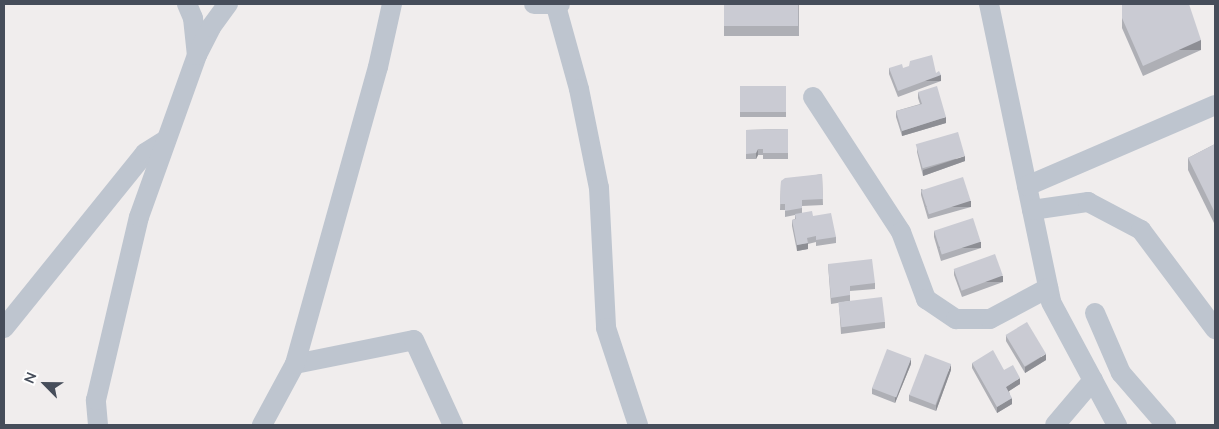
<!DOCTYPE html>
<html>
<head>
<meta charset="utf-8">
<style>
  body { margin:0 }
  #map { position:relative; width:1219px; height:429px; overflow:hidden; background:#f0eded; font-family:"Nunito Sans",sans-serif }
  div>[style] { position:absolute }
  [style*='--x'] { left:calc(var(--x)*1px); top:calc(var(--y)*1px); width:calc(var(--w)*1px); rotate:calc(var(--a)*1deg) }
  .street>* { height:20px; margin:-10px; padding:0 10px; transform-origin:10px; border-radius:10px; background:#bec5cf }
  .wall>* { inset:0; background:#aeafb5; transform-origin:0 0 }
  .shaded-wall>* { inset:0; background:#8d8e94; transform-origin:0 0 }
  .building>* { inset:0; background:#cacbd3; transform-origin:0 0 }
  span { translate:-50% -50%; white-space:nowrap; text-align:center; line-height:1.15; -webkit-text-stroke:4px #fff; paint-order:stroke }
  .frame { position:absolute; inset:0; border:5px solid #464d5a; pointer-events:none }
  .north { position:absolute; left:20px; top:359px; width:50px; height:50px; -webkit-text-stroke:4px #fff; paint-order:stroke; rotate:293deg; font-size:14px; font-weight:700; line-height:20px; text-align:center; color:#464d5a }
  .north::after { content:''; display:block; margin:auto; width:18px; height:22px; background:#464d5a; clip-path:polygon(50% 0,100% 100%,50% 72%,0 100%) }
</style>
</head>
<body>
<div id="map">
  <div class="street">
    <i style="--x:187;--y:4;--w:15;--a:67"></i>
    <i style="--x:193;--y:18;--w:37;--a:84"></i>
    <i style="--x:534;--y:4;--w:26;--a:0"></i>
    <i style="--x:989;--y:4;--w:304;--a:78.2"></i>
    <i style="--x:1051;--y:302;--w:140;--a:61.8"></i>
    <i style="--x:556;--y:6;--w:86;--a:74.5"></i>
    <i style="--x:579;--y:89;--w:101;--a:78.6"></i>
    <i style="--x:599;--y:188;--w:140;--a:87.1"></i>
    <i style="--x:606;--y:328;--w:102;--a:71.7"></i>
    <i style="--x:813;--y:97;--w:161;--a:56.9"></i>
    <i style="--x:901;--y:232;--w:72;--a:69.5"></i>
    <i style="--x:926;--y:299;--w:36;--a:34"></i>
    <i style="--x:956;--y:319;--w:34;--a:0"></i>
    <i style="--x:990;--y:319;--w:66;--a:-28.1"></i>
    <i style="--x:1027;--y:186;--w:205;--a:-23.3"></i>
    <i style="--x:1032;--y:210;--w:57;--a:-8.1"></i>
    <i style="--x:1088;--y:202;--w:60;--a:27.8"></i>
    <i style="--x:1141;--y:230;--w:124;--a:53.2"></i>
    <i style="--x:1095;--y:313;--w:65;--a:66.6"></i>
    <i style="--x:1121;--y:373;--w:69;--a:49.1"></i>
    <i style="--x:4;--y:328;--w:225;--a:-51.1"></i>
    <i style="--x:145;--y:153;--w:25;--a:-32"></i>
    <i style="--x:295;--y:364;--w:121;--a:-11.4"></i>
    <i style="--x:414;--y:340;--w:94;--a:65.4"></i>
    <i style="--x:98;--y:425;--w:25;--a:-95"></i>
    <i style="--x:96;--y:400;--w:188;--a:-76.8"></i>
    <i style="--x:139;--y:217;--w:172;--a:-70.3"></i>
    <i style="--x:197;--y:55;--w:31;--a:-63"></i>
    <i style="--x:211;--y:27;--w:29;--a:-54"></i>
    <i style="--x:262;--y:425;--w:69;--a:-61.6"></i>
    <i style="--x:295;--y:364;--w:308;--a:-74.4"></i>
    <i style="--x:378;--y:67;--w:65;--a:-77.5"></i>
    <i style="--x:1055;--y:425;--w:59;--a:-49.8"></i>
  </div>
  <div class="wall">
    <i style="left:724px;top:4px;width:75px;height:32px"></i>
    <i style="clip-path:polygon(1122px 4px,1201px 50px,1143px 76px,1122px 28px)"></i>
    <i style="clip-path:polygon(889px 68px,903px 68px,936px 73px,941px 81px,898px 97px,889px 74px)"></i>
    <i style="left:786px;top:86px;width:31px;height:46px;rotate:90deg"></i>
    <i style="clip-path:polygon(918px 92px,946px 123px,902px 136px,896px 117px,896px 111px,920px 104px,918px 98px)"></i>
    <i style="clip-path:polygon(788px 129px,788px 159px,763px 159px,763px 155px,758px 155px,756px 159px,746px 159px,746px 130px)"></i>
    <i style="clip-path:polygon(1215px 144px,1215px 225px,1188px 170px,1188px 158px)"></i>
    <i style="clip-path:polygon(917px 147px,965px 161px,923px 176px,917px 152px)"></i>
    <i style="clip-path:polygon(822px 174px,823px 205px,802px 206px,802px 213px,813px 216px,836px 237px,836px 243px,816px 246px,816px 242px,808px 244px,808px 249px,797px 251px,792px 226px,792px 220px,795px 219px,795px 215px,785px 217px,785px 210px,780px 210px,781px 181px)"></i>
    <i style="clip-path:polygon(921px 189px,971px 207px,928px 219px,921px 195px)"></i>
    <i style="clip-path:polygon(934px 231px,981px 248px,941px 261px,934px 237px)"></i>
    <i style="clip-path:polygon(828px 264px,875px 283px,875px 289px,850px 291px,850px 301px,831px 304px)"></i>
    <i style="clip-path:polygon(954px 270px,1003px 282px,962px 297px,954px 275px)"></i>
    <i style="clip-path:polygon(839px 304px,885px 322px,885px 328px,841px 334px)"></i>
    <i style="clip-path:polygon(1006px 335px,1046px 360px,1025px 373px,1006px 341px)"></i>
    <i style="clip-path:polygon(972px 363px,1004px 370px,1020px 384px,1009px 391px,1012px 404px,997px 413px,972px 368px)"></i>
    <i style="clip-path:polygon(911px 364px,895px 403px,872px 394px,872px 388px)"></i>
    <i style="clip-path:polygon(951px 370px,936px 411px,909px 401px,909px 395px)"></i>
  </div>
  <div class="shaded-wall">
    <i style="left:1201px;top:40px;width:10px;height:64px;rotate:90deg"></i>
    <i style="left:941px;top:75px;width:6px;height:46px;rotate:90deg"></i>
    <i style="clip-path:polygon(946px 117px,946px 123px,902px 136px,902px 131px)"></i>
    <i style="clip-path:polygon(758px 149px,758px 155px,756px 159px,756px 153px)"></i>
    <i style="clip-path:polygon(965px 156px,965px 161px,923px 176px,923px 170px)"></i>
    <i style="left:971px;top:201px;width:6px;height:45px;rotate:90deg"></i>
    <i style="left:981px;top:242px;width:6px;height:42px;rotate:90deg"></i>
    <i style="clip-path:polygon(808px 243px,808px 249px,797px 251px,797px 245px)"></i>
    <i style="left:1003px;top:276px;width:6px;height:44px;rotate:90deg"></i>
    <i style="clip-path:polygon(1046px 354px,1046px 360px,1025px 373px,1025px 367px)"></i>
    <i style="clip-path:polygon(911px 358px,911px 364px,895px 403px,895px 397px)"></i>
    <i style="clip-path:polygon(951px 364px,951px 370px,936px 411px,936px 406px)"></i>
    <i style="clip-path:polygon(1020px 378px,1020px 384px,1006px 393px,1006px 387px)"></i>
    <i style="clip-path:polygon(1012px 398px,1012px 404px,997px 413px,997px 407px)"></i>
  </div>
  <div class="building">
    <i style="left:724px;top:4px;width:74px;height:22px"></i>
    <i style="clip-path:polygon(1122px 4px,1189px 4px,1201px 40px,1143px 66px,1122px 18px)"></i>
    <i style="clip-path:polygon(932px 55px,936px 73px,939px 71px,941px 75px,898px 91px,889px 68px,902px 64px,903px 68px,909px 66px,910px 61px)"></i>
    <i style="left:786px;top:86px;width:26px;height:46px;rotate:90deg"></i>
    <i style="clip-path:polygon(937px 86px,946px 117px,902px 131px,896px 111px,922px 104px,918px 92px)"></i>
    <i style="clip-path:polygon(788px 129px,788px 153px,763px 153px,763px 149px,758px 149px,756px 153px,746px 154px,746px 130px)"></i>
    <i style="left:958px;top:132px;width:25px;height:44px;rotate:74deg"></i>
    <i style="clip-path:polygon(1215px 144px,1215px 213px,1188px 158px)"></i>
    <i style="clip-path:polygon(822px 174px,823px 199px,802px 200px,802px 208px,785px 211px,785px 204px,780px 204px,781px 181px,785px 178px)"></i>
    <i style="left:963px;top:177px;width:25px;height:44px;rotate:72deg"></i>
    <i style="clip-path:polygon(812px 211px,813px 216px,831px 213px,836px 237px,816px 240px,816px 236px,807px 238px,808px 243px,797px 245px,792px 220px,796px 219px,795px 214px)"></i>
    <i style="left:973px;top:218px;width:25px;height:41px;rotate:72deg"></i>
    <i style="left:995px;top:254px;width:23px;height:44px;rotate:70deg"></i>
    <i style="clip-path:polygon(872px 259px,875px 283px,850px 286px,850px 295px,831px 298px,828px 264px)"></i>
    <i style="left:882px;top:297px;width:25px;height:44px;rotate:83deg"></i>
    <i style="left:1027px;top:322px;width:37px;height:25px;rotate:59deg"></i>
    <i style="left:887px;top:349px;width:26px;height:42px;rotate:21deg"></i>
    <i style="clip-path:polygon(993px 350px,1004px 370px,1013px 365px,1020px 378px,1006px 387px,1012px 398px,997px 407px,972px 363px)"></i>
    <i style="left:925px;top:354px;width:28px;height:44px;rotate:21deg"></i>
  </div>
  <div class="frame"></div>
  <div class="north">N</div>
</div>
</body>
</html>
